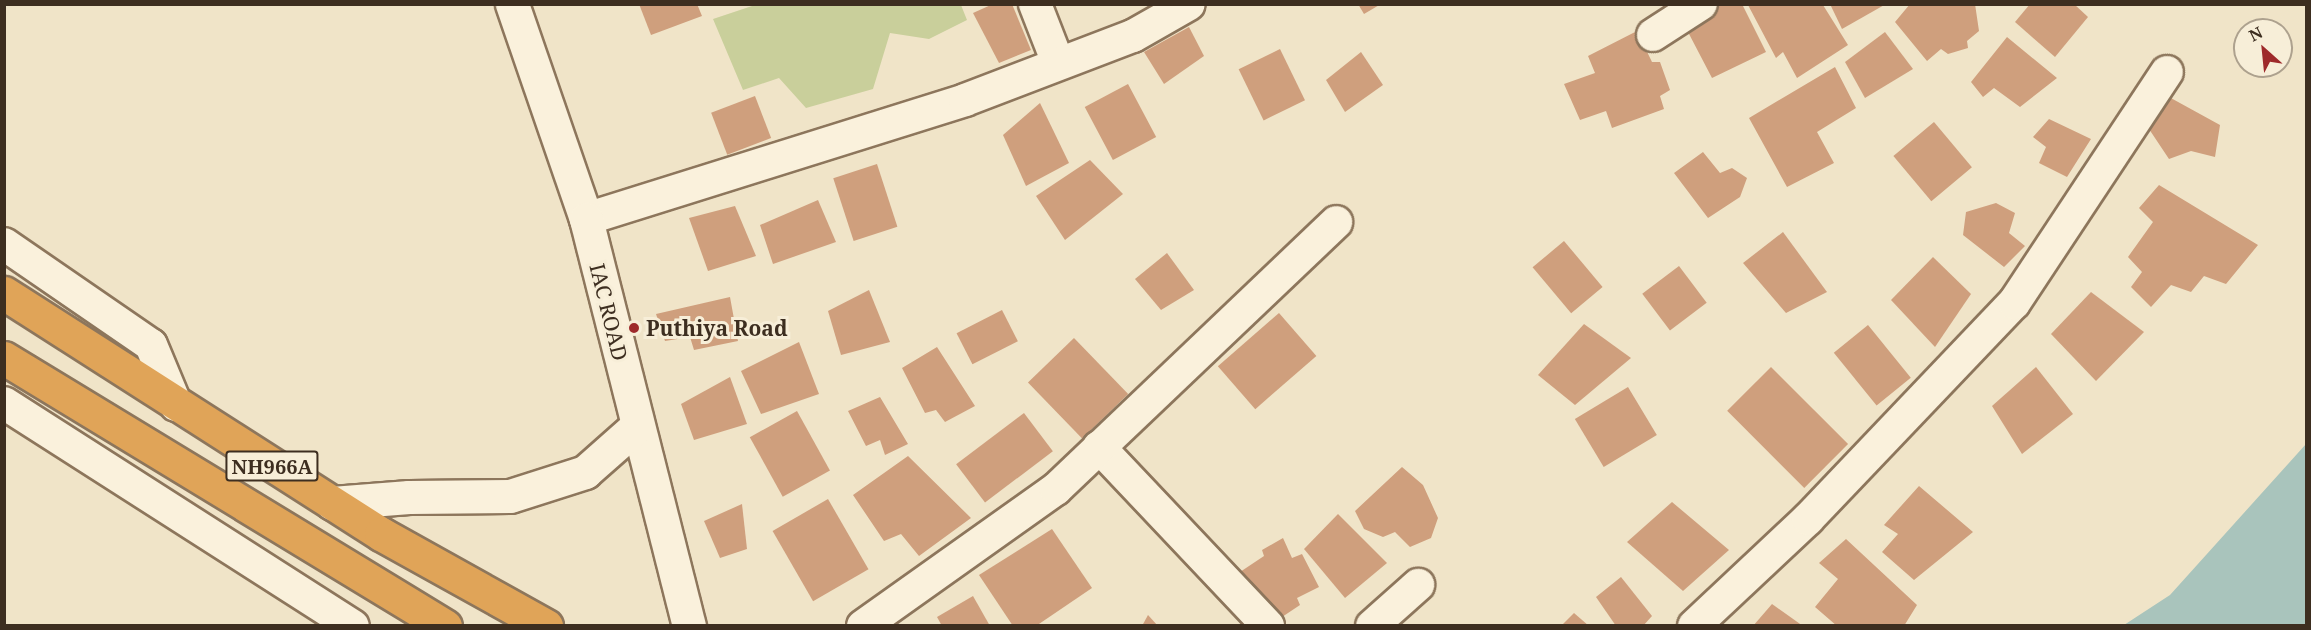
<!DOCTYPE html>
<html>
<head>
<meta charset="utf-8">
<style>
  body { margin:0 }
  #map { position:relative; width:2311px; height:630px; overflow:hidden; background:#f0e4c8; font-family:"Noto Serif",serif }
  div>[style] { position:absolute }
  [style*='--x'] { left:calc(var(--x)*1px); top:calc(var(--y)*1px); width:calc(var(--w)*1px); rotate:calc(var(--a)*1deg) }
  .green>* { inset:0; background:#c9cf9b }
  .water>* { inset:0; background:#a9c4bc }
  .building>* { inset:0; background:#cf9f7d; transform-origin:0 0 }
  .roads { filter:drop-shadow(2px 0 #8d765c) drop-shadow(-2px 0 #8d765c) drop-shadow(0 2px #8d765c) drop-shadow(0 -2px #8d765c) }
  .street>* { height:32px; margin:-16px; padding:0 16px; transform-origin:16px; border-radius:16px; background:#faf1dc }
  .secondary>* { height:33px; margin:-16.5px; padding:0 16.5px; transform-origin:16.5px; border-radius:16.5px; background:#faf1dc }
  .highway>* { height:33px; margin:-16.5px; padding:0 16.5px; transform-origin:16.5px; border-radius:16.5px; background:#e0a458 }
  .dots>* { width:16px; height:16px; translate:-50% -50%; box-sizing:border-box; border:3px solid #f7eed8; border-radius:50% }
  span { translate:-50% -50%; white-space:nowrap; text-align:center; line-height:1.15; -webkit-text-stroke:6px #f7eed8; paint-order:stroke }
  .shield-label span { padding:2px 4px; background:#f7eed8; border:2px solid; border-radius:4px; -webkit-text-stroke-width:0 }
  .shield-label { font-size:20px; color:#3d2e20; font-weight:700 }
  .street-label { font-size:21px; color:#3d2e20 }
  .poi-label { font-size:21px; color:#3d2e20; font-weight:700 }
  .left { translate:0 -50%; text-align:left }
  .frame { position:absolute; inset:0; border:6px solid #3d2e20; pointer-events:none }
  .north { position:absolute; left:2233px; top:18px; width:60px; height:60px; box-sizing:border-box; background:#f7eed8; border:2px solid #ada18e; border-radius:50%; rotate:333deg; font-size:16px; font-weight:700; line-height:24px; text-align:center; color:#3d2e20 }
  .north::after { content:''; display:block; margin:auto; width:21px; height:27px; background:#9e2a2b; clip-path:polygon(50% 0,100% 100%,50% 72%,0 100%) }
</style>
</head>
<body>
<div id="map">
  <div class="green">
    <i style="clip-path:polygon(961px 5px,967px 20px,929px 39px,890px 33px,873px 89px,806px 108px,779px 78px,743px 90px,713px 19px,755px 5px)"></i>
  </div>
  <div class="water">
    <i style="clip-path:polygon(2306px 444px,2306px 625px,2124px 625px,2170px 595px)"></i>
  </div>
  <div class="building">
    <i style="clip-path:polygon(639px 4px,697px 4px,702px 16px,651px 35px)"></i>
    <i style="clip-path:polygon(993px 4px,1012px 4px,1031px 50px,999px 63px,973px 13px)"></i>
    <i style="clip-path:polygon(1358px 4px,1381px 4px,1364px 14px)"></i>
    <i style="clip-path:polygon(1713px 4px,1742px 4px,1766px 52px,1712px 78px,1688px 32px,1697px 28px,1691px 16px)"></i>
    <i style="clip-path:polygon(1830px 4px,1886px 4px,1842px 29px)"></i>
    <i style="clip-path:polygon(1910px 4px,1975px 4px,1979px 31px,1967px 41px,1968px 48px,1948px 54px,1941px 49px,1927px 61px,1895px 22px)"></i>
    <i style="clip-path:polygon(2030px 4px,2074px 4px,2088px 17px,2055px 57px,2015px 22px)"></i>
    <i style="clip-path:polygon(1748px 5px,1823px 5px,1848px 45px,1797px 78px,1783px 52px,1776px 58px)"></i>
    <i style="clip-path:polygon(1189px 27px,1204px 56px,1164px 84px,1144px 52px)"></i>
    <i style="clip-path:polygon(1637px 31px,1652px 62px,1660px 62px,1670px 90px,1660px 96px,1664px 109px,1612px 128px,1606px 111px,1580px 120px,1564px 84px,1595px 73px,1588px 56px)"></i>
    <i style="clip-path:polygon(1885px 32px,1913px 69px,1865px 98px,1845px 62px)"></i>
    <i style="clip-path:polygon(2007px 37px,2057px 78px,2020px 107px,1994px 88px,1983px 97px,1971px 82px)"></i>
    <i style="left:1280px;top:49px;width:57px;height:46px;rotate:64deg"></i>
    <i style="clip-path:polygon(1361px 52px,1383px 85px,1345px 112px,1326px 80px)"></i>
    <i style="clip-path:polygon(1835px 67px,1856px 108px,1817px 132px,1834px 163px,1787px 187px,1749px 118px)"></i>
    <i style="left:1128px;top:84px;width:60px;height:49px;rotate:62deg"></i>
    <i style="left:755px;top:96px;width:45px;height:47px;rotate:69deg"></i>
    <i style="clip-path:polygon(2169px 97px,2220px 125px,2215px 157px,2191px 151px,2169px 159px,2149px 129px)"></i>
    <i style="clip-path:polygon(1040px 103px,1069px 163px,1026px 186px,1003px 135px)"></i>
    <i style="clip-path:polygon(2049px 119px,2091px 139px,2067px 177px,2039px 163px,2046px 147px,2033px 137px)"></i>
    <i style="left:1934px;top:122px;width:59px;height:53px;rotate:50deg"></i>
    <i style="clip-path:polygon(1703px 152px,1720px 173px,1732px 168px,1747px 178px,1740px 197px,1708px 218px,1674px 173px)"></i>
    <i style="clip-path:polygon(1090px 160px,1123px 194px,1065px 240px,1036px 196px)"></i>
    <i style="left:877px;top:164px;width:66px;height:46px;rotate:72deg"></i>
    <i style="clip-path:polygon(2159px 185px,2258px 245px,2226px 284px,2204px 276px,2191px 292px,2171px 285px,2151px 307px,2131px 287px,2142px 272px,2128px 257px,2153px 222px,2139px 208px)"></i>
    <i style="clip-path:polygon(818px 200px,836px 242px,773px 264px,760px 225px)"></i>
    <i style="clip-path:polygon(1996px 203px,2015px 213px,2009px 233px,2025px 246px,2004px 267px,1963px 235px,1966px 212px)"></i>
    <i style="clip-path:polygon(735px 206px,756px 256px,708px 271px,689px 218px)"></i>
    <i style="clip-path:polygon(1783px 232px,1827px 292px,1786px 313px,1743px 263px)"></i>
    <i style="left:1564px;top:241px;width:60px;height:41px;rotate:50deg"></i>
    <i style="clip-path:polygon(1167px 253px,1194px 290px,1161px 310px,1135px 279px)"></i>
    <i style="clip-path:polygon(1933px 257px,1971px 294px,1935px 347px,1891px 300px)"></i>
    <i style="left:1679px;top:266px;width:46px;height:46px;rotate:53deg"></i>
    <i style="clip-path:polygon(869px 290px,890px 342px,841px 355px,828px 311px)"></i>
    <i style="clip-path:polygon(2091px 292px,2144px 332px,2096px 381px,2051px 334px)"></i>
    <i style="clip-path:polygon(730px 297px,738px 341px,694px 350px,690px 337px,665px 341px,656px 314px)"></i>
    <i style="left:1002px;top:310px;width:35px;height:51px;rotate:63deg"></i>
    <i style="left:1279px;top:313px;width:57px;height:81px;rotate:49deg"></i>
    <i style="clip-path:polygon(1584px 324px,1631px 358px,1575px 405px,1538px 375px)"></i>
    <i style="left:1868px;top:325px;width:68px;height:44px;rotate:51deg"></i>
    <i style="left:1074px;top:338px;width:78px;height:64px;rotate:46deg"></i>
    <i style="clip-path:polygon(799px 342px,819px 394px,761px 414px,741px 371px)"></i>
    <i style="clip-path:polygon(937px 347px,975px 406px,945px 422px,936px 410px,925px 413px,902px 368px)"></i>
    <i style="left:1771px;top:367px;width:109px;height:62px;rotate:45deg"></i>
    <i style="clip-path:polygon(2036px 367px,2073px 414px,2022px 454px,1992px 406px)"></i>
    <i style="clip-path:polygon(730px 377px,747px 424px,694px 440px,681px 404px)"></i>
    <i style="left:1628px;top:387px;width:56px;height:62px;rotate:59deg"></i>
    <i style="clip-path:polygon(880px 397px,908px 444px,885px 455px,880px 440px,866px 446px,848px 411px)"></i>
    <i style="left:797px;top:411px;width:68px;height:54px;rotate:61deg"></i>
    <i style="left:1024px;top:413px;width:48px;height:85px;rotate:53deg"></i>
    <i style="clip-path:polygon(908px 456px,971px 518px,919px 556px,901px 534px,884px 541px,853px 495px)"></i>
    <i style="clip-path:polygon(1402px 467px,1423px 485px,1438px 518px,1431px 538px,1410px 547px,1395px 532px,1383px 537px,1364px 529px,1355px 511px)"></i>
    <i style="clip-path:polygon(1919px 486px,1973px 532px,1914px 580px,1882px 552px,1898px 534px,1884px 525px)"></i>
    <i style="left:828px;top:499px;width:81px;height:64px;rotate:60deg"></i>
    <i style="clip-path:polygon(1672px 502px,1729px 550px,1683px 591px,1627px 542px)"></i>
    <i style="clip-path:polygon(742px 504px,747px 549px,720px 558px,704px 521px)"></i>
    <i style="clip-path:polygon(1338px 514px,1387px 563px,1345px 598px,1304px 549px)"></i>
    <i style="clip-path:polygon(1052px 529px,1092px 588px,1036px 626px,1013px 626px,979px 575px)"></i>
    <i style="clip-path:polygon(1283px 538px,1292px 558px,1302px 554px,1319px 587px,1297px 598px,1300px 605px,1273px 623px,1234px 576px,1264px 556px,1262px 550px)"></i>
    <i style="clip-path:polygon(1846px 539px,1917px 605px,1904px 626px,1837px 626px,1815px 607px,1838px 579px,1819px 563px)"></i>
    <i style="clip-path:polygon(1621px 577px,1652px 616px,1643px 626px,1616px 626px,1596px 597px)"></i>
    <i style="clip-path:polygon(973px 596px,990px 626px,942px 626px,937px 617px)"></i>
    <i style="clip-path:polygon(1772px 604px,1803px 626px,1753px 626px)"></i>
    <i style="clip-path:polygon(1574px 613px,1589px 626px,1561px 626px)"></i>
    <i style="clip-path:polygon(1148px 615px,1158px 626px,1142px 626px)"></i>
  </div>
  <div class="roads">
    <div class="street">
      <i style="--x:1035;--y:4;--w:63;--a:68.7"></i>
      <i style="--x:1653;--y:35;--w:57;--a:-32.9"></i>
      <i style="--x:586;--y:219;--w:397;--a:-17.4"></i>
      <i style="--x:965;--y:100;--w:180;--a:-20.9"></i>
      <i style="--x:1133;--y:36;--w:64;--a:-29.7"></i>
      <i style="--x:4;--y:244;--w:178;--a:34.5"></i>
      <i style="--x:151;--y:345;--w:65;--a:67.4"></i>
      <i style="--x:4;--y:403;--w:414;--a:32.6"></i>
      <i style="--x:1099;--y:447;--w:246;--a:46.6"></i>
      <i style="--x:863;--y:626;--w:237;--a:-35.4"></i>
      <i style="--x:1056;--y:489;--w:387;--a:-43.6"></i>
      <i style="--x:1372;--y:626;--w:62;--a:-41.7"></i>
      <i style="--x:1694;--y:626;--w:156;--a:-43.2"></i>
      <i style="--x:1808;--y:519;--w:298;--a:-46.4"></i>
      <i style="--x:2014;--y:303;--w:277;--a:-56.5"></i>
    </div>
    <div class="secondary">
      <i style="--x:512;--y:4;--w:227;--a:71"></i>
      <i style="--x:586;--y:219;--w:420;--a:75.8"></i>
      <i style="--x:332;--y:503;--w:77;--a:-4.5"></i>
      <i style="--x:409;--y:497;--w:101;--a:-0.6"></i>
      <i style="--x:510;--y:496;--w:79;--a:-17.7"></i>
      <i style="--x:585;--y:472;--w:69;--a:-41.5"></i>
    </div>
    <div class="highway">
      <i style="--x:4;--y:293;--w:447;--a:32.6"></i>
      <i style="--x:381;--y:534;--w:189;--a:29.1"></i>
      <i style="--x:4;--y:358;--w:516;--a:31.29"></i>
    </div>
  </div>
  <div class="dots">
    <i style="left:634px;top:328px;background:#9e2a2b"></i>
  </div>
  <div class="shield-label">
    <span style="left:272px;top:466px">NH966A</span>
  </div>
  <div class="street-label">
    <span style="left:609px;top:312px;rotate:76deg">IAC ROAD</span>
  </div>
  <div class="poi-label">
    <span class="left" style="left:646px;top:328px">Puthiya Road</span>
  </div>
  <div class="frame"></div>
  <div class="north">N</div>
</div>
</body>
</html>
